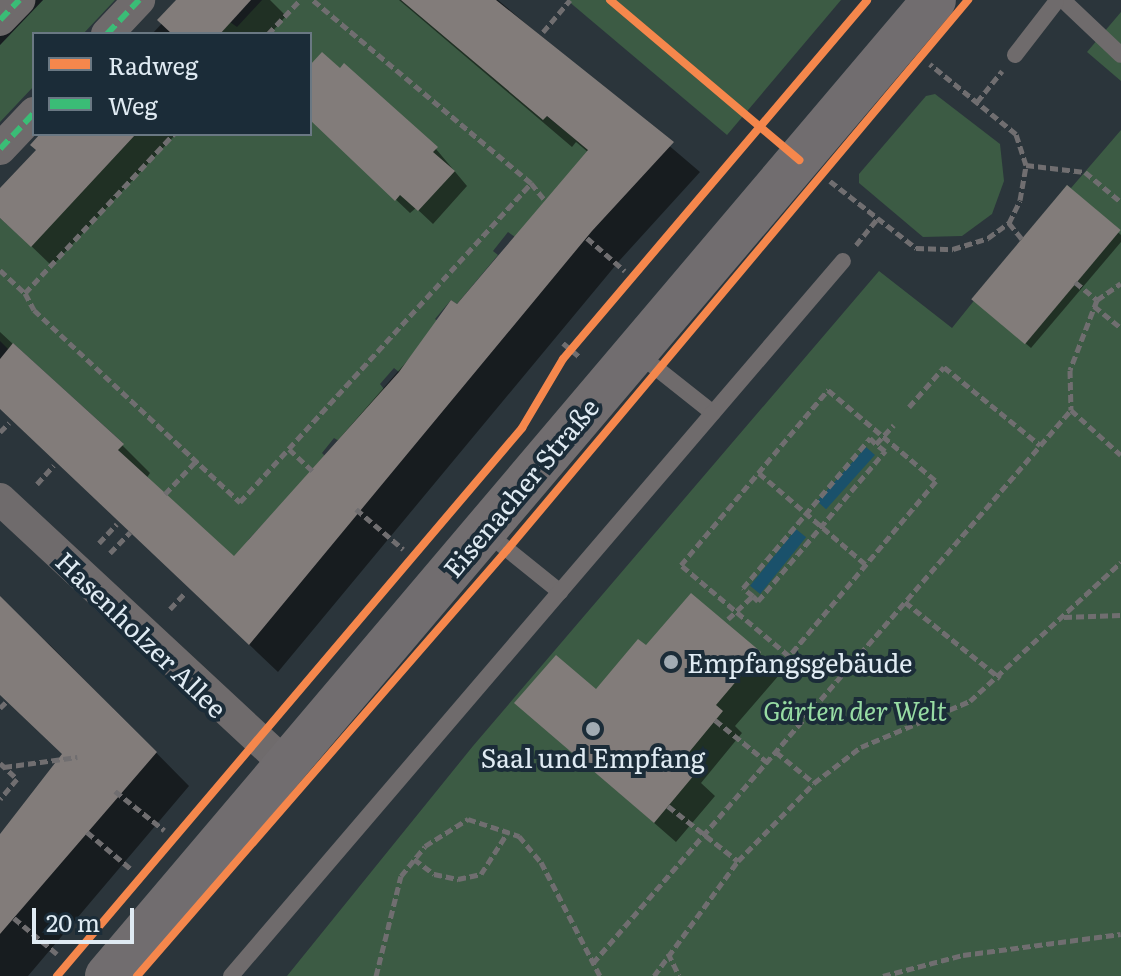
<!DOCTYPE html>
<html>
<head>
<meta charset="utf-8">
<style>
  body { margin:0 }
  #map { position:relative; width:1121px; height:976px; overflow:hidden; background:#2b353b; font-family:Literata,serif }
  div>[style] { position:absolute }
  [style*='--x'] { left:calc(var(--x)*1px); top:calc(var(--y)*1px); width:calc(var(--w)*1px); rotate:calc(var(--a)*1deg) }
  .green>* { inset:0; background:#3c5b44 }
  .water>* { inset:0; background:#1a516b; transform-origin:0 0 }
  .shadow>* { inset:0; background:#0007 }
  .building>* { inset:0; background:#827c7a; transform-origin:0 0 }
  .path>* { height:5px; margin-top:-2.5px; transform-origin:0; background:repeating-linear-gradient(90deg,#706e70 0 8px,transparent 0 12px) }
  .lane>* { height:16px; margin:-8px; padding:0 8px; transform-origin:8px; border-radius:8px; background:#6f6b6c }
  .street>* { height:32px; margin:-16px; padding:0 16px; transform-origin:16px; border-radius:16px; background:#6f6b6c }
  .secondary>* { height:44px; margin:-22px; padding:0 22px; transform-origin:22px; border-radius:22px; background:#716d6f }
  .quiet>* { height:6px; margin-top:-3px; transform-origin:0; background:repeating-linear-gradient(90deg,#3abd76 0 12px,transparent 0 18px) }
  .cycleway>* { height:8px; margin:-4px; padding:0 4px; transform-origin:4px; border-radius:4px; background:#f5874c }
  .dots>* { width:22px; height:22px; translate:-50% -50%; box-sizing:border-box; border:4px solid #1b2c38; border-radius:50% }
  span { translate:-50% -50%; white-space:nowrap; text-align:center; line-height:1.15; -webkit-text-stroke:8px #1b2c38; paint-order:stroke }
  .street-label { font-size:26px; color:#e0ebf3 }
  .poi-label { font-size:26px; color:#e0ebf3 }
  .left { translate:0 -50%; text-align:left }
  .park-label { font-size:26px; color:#97dca3; font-style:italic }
  .legend { position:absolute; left:32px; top:32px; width:280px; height:104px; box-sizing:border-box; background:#1b2c38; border:2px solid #6a7883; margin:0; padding:10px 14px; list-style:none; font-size:24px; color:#e0ebf3 }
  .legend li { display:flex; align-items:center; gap:16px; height:40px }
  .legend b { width:40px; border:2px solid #6a7883 }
  .scale { position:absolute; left:32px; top:908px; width:102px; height:36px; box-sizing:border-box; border:4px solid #e0ebf3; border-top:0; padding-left:10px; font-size:24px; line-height:28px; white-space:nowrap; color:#e0ebf3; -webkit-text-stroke:6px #1b2c38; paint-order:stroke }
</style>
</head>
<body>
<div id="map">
  <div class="green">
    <i style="clip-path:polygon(43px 0,115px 0,83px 34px,34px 34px,34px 86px,0 122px,0 45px)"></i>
    <i style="clip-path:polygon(262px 0,401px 0,589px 150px,515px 237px,508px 232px,493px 251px,498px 255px,457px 304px,451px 300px,435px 319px,440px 323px,399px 372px,394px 368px,380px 384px,384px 389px,339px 441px,334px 438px,322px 453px,326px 457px,249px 539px,234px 565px,118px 450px,123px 443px,14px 344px,8px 349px,0 341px,0 218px,31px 246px,136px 134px,310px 134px,310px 34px,220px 34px,230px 22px,237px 27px)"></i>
    <i style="clip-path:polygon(567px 0,841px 0,727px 135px)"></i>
    <i style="clip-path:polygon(1121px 12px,1121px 81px,1087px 52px)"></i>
    <i style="clip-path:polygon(935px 94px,1000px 144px,1004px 181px,992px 214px,962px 236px,923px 237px,859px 183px,859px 174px,926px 96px)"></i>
    <i style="clip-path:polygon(1121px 130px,1121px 976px,287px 976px,473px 746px,879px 271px,952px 328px,1067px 185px,1071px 188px)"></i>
  </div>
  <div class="water">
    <i style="left:866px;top:447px;width:12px;height:73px;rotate:42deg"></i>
    <i style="left:796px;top:529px;width:13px;height:73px;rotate:39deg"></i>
  </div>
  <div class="shadow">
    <i style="clip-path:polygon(0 0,43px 0,0 45px)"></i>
    <i style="clip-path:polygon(184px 0,270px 0,286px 16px,270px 34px,152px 34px)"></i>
    <i style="clip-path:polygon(399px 0,498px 0,700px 172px,620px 260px,278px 672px,0 408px,0 332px,122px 445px,150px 473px,146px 479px,234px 559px,589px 153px,576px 142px,572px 147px)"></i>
    <i style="clip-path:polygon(345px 66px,436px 149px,467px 186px,433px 224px,416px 208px,410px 213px,310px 118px,310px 68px,340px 70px)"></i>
    <i style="clip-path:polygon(55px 134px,176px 134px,52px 266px,0 216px,0 192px)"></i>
    <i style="clip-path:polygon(1068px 188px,1121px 235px,1121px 242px,1031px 348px,980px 305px)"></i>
    <i style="clip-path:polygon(0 602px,50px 645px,189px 786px,28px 976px,0 976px,0 841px,64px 755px,0 693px)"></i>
    <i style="clip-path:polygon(646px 648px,760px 654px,780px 674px,735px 726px,742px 733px,701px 783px,715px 796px,676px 842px,517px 703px,596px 692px)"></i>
  </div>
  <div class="building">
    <i style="clip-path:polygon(176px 0,251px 0,220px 34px,172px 34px,157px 20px)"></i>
    <i style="clip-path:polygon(401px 0,496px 0,674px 142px,592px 231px,249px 645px,0 409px,0 359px,13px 343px,124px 444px,118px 450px,234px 556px,399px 372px,451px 300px,457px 304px,588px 150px,547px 116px,543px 120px)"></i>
    <i style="clip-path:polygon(322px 52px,340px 68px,344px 63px,438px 147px,433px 152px,455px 171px,418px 211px,400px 195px,395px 201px,310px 120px,310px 65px)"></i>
    <i style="clip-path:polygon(40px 134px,136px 134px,31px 247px,0 218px,0 188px,36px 150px,30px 145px)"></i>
    <i style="left:1067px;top:185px;width:70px;height:149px;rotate:40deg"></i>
    <i style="clip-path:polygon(691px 593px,761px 652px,716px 705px,723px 711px,681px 762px,695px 774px,654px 823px,514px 703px,556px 655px,596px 689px,638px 639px,646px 645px)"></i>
    <i style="clip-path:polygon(0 596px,157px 752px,0 934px,0 834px,62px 754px,0 695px)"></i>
  </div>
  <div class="path">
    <i style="--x:543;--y:32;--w:42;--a:-49.8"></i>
    <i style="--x:268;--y:34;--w:47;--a:-46.7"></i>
    <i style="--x:977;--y:102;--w:40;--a:-51"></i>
    <i style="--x:1026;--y:165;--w:59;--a:6.8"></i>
    <i style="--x:1085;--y:172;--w:47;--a:39.8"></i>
    <i style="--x:830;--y:181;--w:109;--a:37.9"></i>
    <i style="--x:916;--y:248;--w:37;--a:2"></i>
    <i style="--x:953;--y:249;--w:37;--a:-17"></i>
    <i style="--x:988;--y:238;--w:26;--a:-36"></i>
    <i style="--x:1009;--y:223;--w:25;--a:-64"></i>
    <i style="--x:1020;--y:200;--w:36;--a:-80"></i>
    <i style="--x:1026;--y:165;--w:33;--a:-108"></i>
    <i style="--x:1016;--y:134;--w:111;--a:-140.9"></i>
    <i style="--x:531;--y:183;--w:22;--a:51"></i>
    <i style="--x:1009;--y:223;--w:21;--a:51"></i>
    <i style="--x:587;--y:238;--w:50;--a:41"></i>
    <i style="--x:856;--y:245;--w:33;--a:-51"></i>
    <i style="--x:0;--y:270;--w:34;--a:43"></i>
    <i style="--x:25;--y:293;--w:19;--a:62"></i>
    <i style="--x:34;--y:310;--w:282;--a:43"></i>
    <i style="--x:240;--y:502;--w:432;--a:-47.6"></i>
    <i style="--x:531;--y:183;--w:285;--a:-140"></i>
    <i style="--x:1075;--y:282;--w:28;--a:39"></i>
    <i style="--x:1097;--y:300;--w:29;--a:-35"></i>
    <i style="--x:25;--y:293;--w:218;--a:-46.9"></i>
    <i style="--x:1097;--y:300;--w:75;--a:111.1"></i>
    <i style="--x:1070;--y:370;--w:40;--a:88.6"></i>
    <i style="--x:1071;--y:410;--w:67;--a:42"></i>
    <i style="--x:1094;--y:306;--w:35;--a:39"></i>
    <i style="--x:563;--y:343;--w:23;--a:40"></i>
    <i style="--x:828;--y:390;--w:141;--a:40.1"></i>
    <i style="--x:936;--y:481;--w:229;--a:130"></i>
    <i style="--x:789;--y:656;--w:141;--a:-139.9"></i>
    <i style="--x:681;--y:565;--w:229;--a:-50"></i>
    <i style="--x:909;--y:407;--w:53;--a:-48.8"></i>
    <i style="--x:944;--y:367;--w:124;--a:39.1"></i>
    <i style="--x:0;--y:432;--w:13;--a:-45"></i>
    <i style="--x:289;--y:449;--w:33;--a:43"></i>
    <i style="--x:759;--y:473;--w:140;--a:40.6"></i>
    <i style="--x:37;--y:484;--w:25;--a:-48"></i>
    <i style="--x:165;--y:494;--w:45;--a:-46.8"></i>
    <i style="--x:356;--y:509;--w:62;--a:40.4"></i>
    <i style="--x:99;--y:543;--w:26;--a:-47"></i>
    <i style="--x:110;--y:553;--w:29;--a:-46"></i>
    <i style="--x:753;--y:596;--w:13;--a:-141"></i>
    <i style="--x:743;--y:588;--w:197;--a:-49.7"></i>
    <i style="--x:870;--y:438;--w:8;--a:45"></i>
    <i style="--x:905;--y:602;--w:122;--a:38.7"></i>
    <i style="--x:170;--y:609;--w:23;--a:-47"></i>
    <i style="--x:1064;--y:617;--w:57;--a:-2"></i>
    <i style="--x:728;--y:619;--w:34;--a:-43"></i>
    <i style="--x:753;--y:596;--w:7;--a:45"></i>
    <i style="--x:758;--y:601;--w:197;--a:-49.7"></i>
    <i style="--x:885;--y:451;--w:11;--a:-142"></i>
    <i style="--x:876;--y:444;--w:26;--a:-47"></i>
    <i style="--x:0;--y:708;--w:10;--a:-45"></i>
    <i style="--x:715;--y:720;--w:67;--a:38.9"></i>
    <i style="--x:776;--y:752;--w:49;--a:39.2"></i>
    <i style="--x:0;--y:763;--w:23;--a:43"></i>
    <i style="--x:17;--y:779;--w:26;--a:130"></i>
    <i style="--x:4;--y:767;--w:74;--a:-7.8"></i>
    <i style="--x:115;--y:791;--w:63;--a:38.5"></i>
    <i style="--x:668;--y:806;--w:89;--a:38.2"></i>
    <i style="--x:87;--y:832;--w:57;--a:40.1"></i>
    <i style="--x:414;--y:859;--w:25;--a:37"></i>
    <i style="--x:434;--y:874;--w:25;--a:12"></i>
    <i style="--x:458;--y:879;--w:24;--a:-12"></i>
    <i style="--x:481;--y:874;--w:50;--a:-57.3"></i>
    <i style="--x:14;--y:918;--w:56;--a:39.9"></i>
    <i style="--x:668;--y:953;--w:25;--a:64"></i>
    <i style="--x:593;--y:963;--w:731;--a:-49.16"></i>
    <i style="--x:376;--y:976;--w:103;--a:-76"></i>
    <i style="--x:401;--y:876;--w:38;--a:-51"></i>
    <i style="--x:425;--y:846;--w:51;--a:-32.1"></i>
    <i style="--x:468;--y:819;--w:54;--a:18.4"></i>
    <i style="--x:519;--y:836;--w:34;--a:50"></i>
    <i style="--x:541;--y:862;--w:128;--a:62.6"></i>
    <i style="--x:654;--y:976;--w:142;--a:-53.9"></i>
    <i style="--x:738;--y:861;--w:109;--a:-45.7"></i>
    <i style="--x:814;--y:783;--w:59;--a:-37.5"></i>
    <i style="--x:861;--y:747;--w:118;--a:-22.9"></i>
    <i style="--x:970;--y:701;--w:205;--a:-42.6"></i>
    <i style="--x:883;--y:976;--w:83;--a:-14.7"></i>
    <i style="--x:963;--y:955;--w:159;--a:-7.6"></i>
  </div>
  <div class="lane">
    <i style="--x:1067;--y:4;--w:74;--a:43.4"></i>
    <i style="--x:1015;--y:55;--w:67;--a:-52.3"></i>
    <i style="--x:636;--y:352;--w:98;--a:38.4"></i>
    <i style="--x:487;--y:533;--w:94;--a:38.9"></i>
    <i style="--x:231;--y:976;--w:941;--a:-49.44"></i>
  </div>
  <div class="street">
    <i style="--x:0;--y:20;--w:28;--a:-46"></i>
    <i style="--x:107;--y:34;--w:47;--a:-46.7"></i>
    <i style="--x:0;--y:149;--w:50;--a:-46.6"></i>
    <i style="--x:0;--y:499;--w:392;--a:42.9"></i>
  </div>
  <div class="secondary">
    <i style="--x:107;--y:976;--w:1279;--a:-49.72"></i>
  </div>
  <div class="quiet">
    <i style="--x:0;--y:20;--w:28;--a:-46"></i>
    <i style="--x:107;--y:34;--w:47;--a:-46.7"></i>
    <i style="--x:0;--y:149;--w:50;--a:-46.6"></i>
  </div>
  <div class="cycleway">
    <i style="--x:610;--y:0;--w:248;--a:40.2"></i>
    <i style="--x:57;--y:976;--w:719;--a:-49.68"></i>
    <i style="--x:522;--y:428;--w:80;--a:-59.3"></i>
    <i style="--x:563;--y:359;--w:470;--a:-49.7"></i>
    <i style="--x:137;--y:976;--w:564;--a:-49.02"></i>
    <i style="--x:507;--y:550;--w:718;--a:-50.03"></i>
  </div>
  <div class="dots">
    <i style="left:671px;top:662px;background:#a1abb3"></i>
    <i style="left:593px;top:729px;background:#a1abb3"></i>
  </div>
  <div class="street-label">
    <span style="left:520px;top:487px;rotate:-50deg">Eisenacher Straße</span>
    <span style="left:142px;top:634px;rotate:44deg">Hasenholzer Allee</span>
  </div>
  <div class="poi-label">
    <span class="left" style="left:687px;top:662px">Empfangsgebäude</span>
    <span style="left:593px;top:757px">Saal und Empfang</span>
  </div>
  <div class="park-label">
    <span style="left:855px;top:710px">Gärten der Welt</span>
  </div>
  <ul class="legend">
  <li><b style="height:10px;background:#f5874c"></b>Radweg</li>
  <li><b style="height:10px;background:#3abd76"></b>Weg</li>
  </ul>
  <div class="scale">20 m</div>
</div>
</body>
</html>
